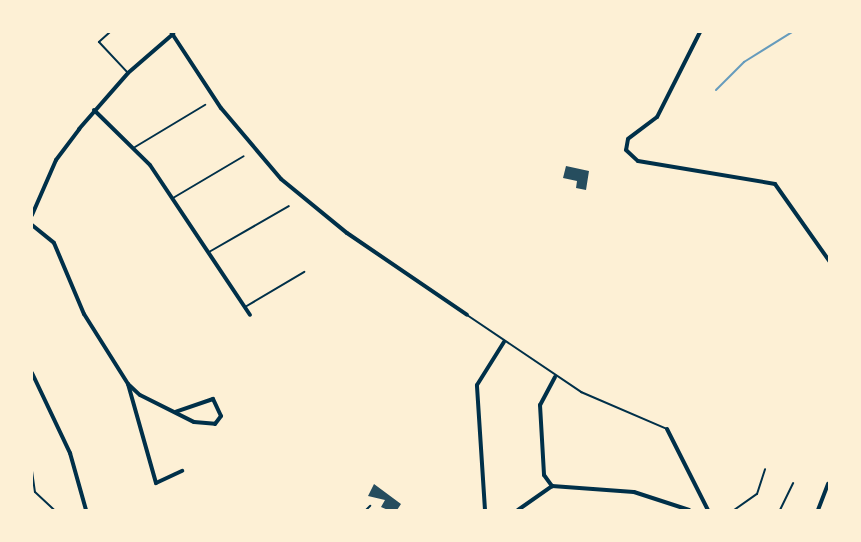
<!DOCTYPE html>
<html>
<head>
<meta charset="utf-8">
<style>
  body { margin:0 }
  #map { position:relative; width:861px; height:542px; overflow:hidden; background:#fdf0d5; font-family:"Zilla Slab",serif }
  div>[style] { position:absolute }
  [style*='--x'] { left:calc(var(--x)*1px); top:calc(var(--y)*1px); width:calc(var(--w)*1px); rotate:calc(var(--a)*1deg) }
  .stream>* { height:2px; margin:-1px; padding:0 1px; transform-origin:1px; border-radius:1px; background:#669bbc }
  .building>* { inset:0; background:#264d5e }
  .service>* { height:2px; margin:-1px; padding:0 1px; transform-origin:1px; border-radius:1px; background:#003049 }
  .minor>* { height:4px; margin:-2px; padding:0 2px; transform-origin:2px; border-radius:2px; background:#003049 }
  span { translate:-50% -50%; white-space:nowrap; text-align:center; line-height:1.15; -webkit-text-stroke:5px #fdf0d5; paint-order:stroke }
  .frame { position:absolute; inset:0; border:33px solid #fdf0d5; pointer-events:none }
</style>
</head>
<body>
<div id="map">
  <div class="stream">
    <i style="--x:716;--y:90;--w:40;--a:-45"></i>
    <i style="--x:744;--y:62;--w:57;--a:-32"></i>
  </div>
  <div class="building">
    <i style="clip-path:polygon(566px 166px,589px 171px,586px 190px,576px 188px,577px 181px,563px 178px)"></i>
    <i style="clip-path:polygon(374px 484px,401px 504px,397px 510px,388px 510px,381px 507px,385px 500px,368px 496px)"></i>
  </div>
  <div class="service">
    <i style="--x:110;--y:32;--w:15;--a:138"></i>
    <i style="--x:99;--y:42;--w:42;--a:46.9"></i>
    <i style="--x:135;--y:147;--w:82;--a:-31"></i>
    <i style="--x:173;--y:198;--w:82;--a:-30.6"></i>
    <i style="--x:209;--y:252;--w:92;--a:-29.9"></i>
    <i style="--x:245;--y:307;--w:69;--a:-30.7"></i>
    <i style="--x:467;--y:315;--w:138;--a:34"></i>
    <i style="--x:581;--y:392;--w:94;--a:23.3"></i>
    <i style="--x:32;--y:471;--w:21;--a:82"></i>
    <i style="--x:35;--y:492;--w:26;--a:43"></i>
    <i style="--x:366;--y:510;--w:6;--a:-45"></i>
    <i style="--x:734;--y:510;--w:28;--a:-35"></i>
    <i style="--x:757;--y:494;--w:26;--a:-72"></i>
    <i style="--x:780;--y:510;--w:30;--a:-64"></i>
  </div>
  <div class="minor">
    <i style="--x:171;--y:32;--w:91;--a:56.7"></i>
    <i style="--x:221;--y:108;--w:93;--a:49.8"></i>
    <i style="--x:281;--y:179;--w:85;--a:39.3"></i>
    <i style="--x:347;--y:233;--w:145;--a:34.3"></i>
    <i style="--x:700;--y:32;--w:95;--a:116.8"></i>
    <i style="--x:657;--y:117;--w:36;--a:143"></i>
    <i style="--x:628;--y:139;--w:11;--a:100"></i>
    <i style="--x:626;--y:150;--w:16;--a:43"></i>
    <i style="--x:638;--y:161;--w:139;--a:9.5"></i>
    <i style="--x:775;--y:184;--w:95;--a:54.8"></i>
    <i style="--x:94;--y:110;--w:78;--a:44.5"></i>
    <i style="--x:150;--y:165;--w:180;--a:56.3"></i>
    <i style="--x:32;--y:215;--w:60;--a:-66.4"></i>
    <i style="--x:56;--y:160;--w:39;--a:-53"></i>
    <i style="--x:79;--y:129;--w:74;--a:-48.8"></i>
    <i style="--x:128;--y:73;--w:60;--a:-40.9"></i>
    <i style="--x:32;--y:225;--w:28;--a:39"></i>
    <i style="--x:54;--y:243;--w:77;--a:67.1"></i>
    <i style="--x:84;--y:314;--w:83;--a:57.8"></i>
    <i style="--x:128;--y:384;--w:103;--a:74.2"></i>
    <i style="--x:156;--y:483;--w:29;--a:-25"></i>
    <i style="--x:32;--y:373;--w:89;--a:64.6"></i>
    <i style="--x:70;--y:453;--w:59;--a:74.3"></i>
    <i style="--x:555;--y:377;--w:32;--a:118"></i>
    <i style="--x:540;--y:405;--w:70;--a:86.7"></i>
    <i style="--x:544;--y:475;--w:14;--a:54"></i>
    <i style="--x:552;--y:486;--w:82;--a:4.2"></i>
    <i style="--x:634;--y:492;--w:58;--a:18.1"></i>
    <i style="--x:128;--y:384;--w:16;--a:43"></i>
    <i style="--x:140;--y:395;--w:60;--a:26.6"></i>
    <i style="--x:194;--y:422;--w:21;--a:5"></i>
    <i style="--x:215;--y:424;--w:10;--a:-53"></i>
    <i style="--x:221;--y:416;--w:19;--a:-115"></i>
    <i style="--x:213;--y:399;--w:39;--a:161"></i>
    <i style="--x:667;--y:429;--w:91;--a:63.2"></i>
    <i style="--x:485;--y:510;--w:125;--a:-93.7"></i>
    <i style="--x:477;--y:385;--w:51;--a:-57.9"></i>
    <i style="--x:518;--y:510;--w:42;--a:-35.2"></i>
    <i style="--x:818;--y:510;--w:28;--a:-69"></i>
  </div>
  <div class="frame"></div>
</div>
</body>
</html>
